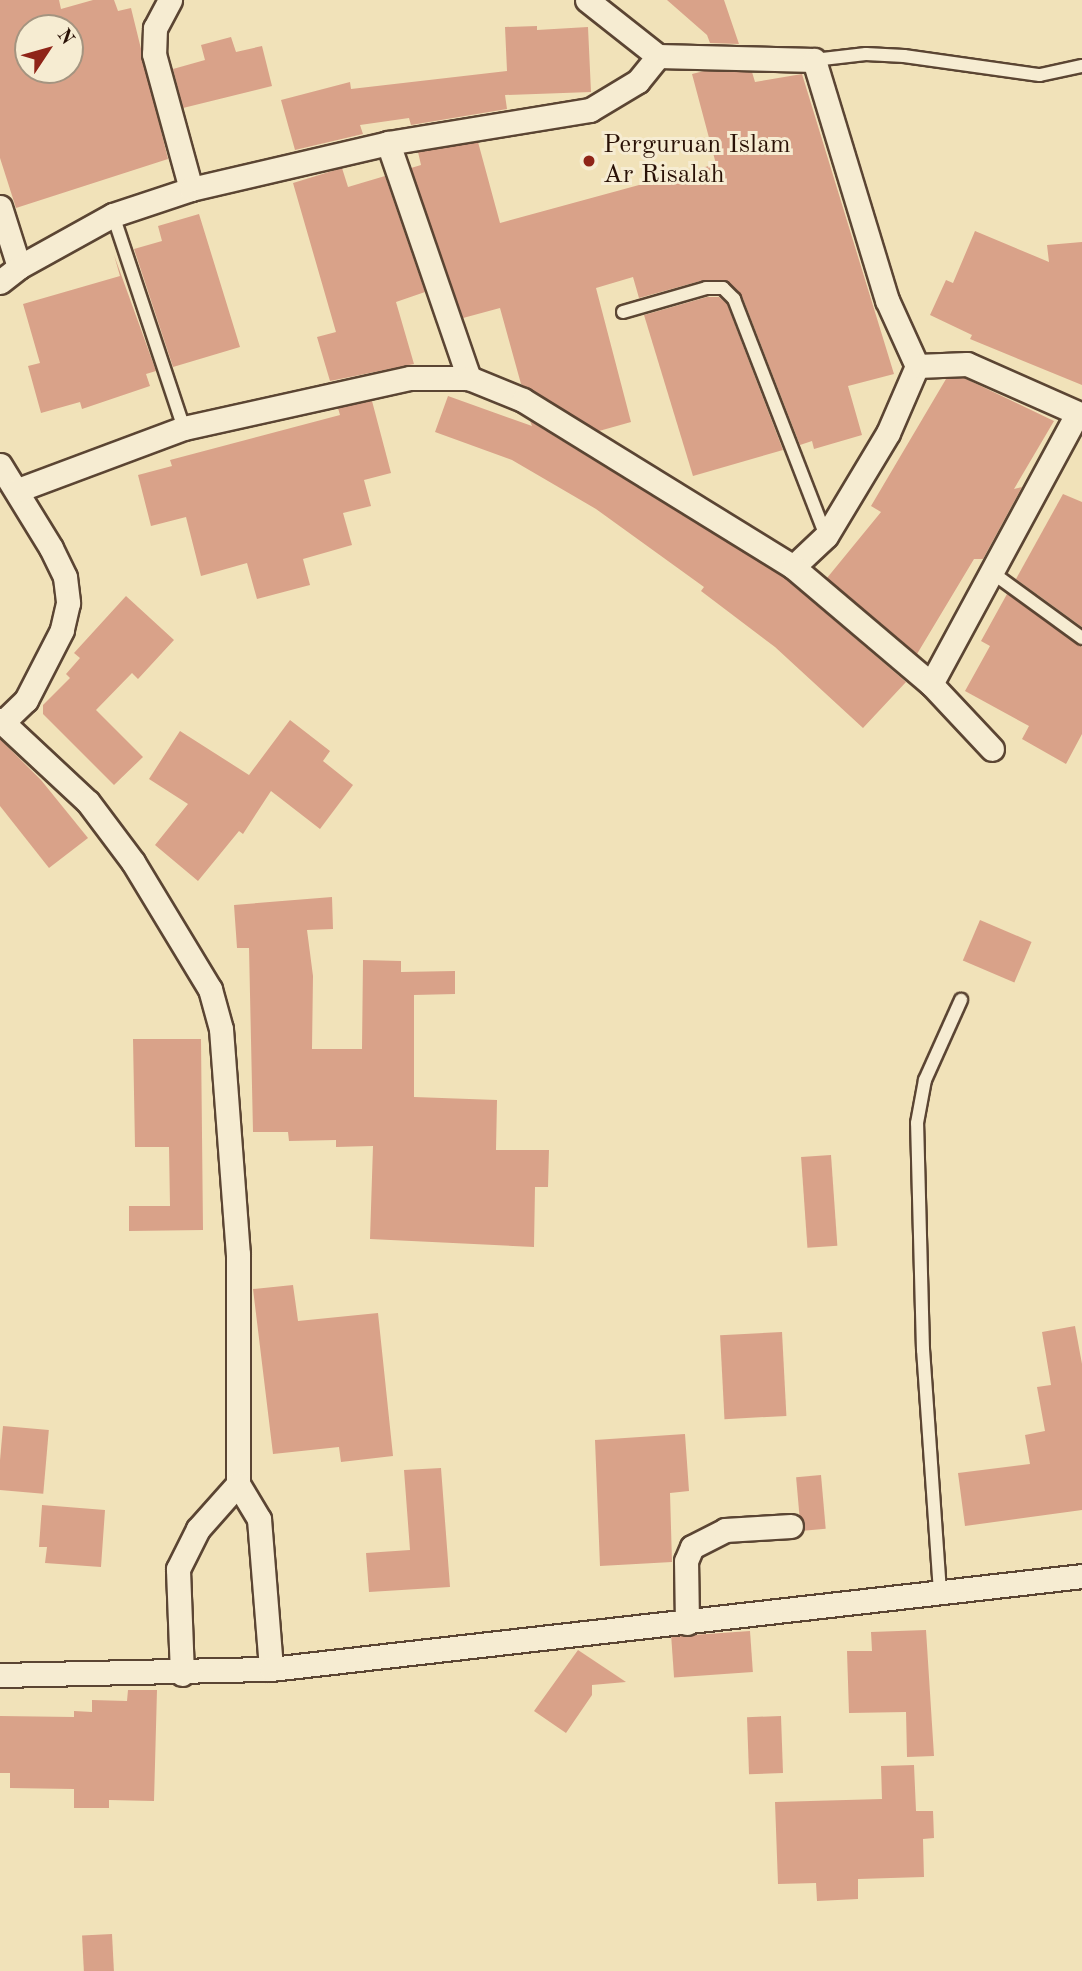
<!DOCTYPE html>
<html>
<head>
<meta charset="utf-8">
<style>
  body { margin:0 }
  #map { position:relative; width:1082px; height:1971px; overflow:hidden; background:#f1e2b9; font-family:"Old Standard TT",serif }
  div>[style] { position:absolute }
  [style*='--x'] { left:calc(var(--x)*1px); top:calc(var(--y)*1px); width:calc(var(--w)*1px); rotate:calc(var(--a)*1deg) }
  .building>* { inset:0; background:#d9a289; transform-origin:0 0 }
  .roads { filter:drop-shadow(2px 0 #5b4533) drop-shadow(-2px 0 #5b4533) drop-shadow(0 2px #5b4533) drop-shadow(0 -2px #5b4533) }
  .service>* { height:12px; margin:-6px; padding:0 6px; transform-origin:6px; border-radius:6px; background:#f6ecd2 }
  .minor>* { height:23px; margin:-11.5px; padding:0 11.5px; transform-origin:11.5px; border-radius:11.5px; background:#f6ecd2 }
  .dots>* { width:19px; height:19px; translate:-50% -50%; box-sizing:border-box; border:4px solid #f6ecd2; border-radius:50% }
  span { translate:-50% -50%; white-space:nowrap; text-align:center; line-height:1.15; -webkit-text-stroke:6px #f6ecd2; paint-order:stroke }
  .poi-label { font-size:26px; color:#291106 }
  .left { translate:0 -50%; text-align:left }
  .north { position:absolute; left:14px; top:14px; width:70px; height:70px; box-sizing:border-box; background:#f6ecd2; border:2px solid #a49480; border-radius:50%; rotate:54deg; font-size:19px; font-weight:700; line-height:28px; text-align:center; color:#291106 }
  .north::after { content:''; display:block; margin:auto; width:24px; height:32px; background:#8f2418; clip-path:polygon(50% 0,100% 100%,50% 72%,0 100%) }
</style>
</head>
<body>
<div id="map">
  <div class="building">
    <i style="clip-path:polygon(evenodd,0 0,59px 0,61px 9px,93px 0,114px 0,118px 11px,131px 8px,168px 159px,16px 208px,0 158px,0 0,28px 28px,70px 28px,70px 70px,28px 70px,28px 28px)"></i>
    <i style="clip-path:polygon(667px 0,724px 0,739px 44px,710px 43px,707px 35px)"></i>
    <i style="clip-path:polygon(537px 26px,537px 30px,588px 27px,591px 92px,505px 95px,507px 109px,411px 125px,409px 118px,360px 125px,363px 134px,295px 150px,281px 100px,350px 82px,351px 89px,507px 71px,505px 27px)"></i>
    <i style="clip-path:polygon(231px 37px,236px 52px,262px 46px,272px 86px,183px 108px,173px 69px,205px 60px,201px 45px)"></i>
    <i style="clip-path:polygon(704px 71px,752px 72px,755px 82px,802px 74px,894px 374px,848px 386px,862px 435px,814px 449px,812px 441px,800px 445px,742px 296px,726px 280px,704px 280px,639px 298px,633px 277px,596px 288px,631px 422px,599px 431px,521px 384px,500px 308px,463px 318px,411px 168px,421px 165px,418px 152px,478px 142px,500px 223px,716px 164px,692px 74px)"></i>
    <i style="clip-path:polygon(342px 168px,348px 187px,385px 176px,425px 292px,396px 302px,414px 364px,330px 381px,317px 337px,336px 332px,293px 183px)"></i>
    <i style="clip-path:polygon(199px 214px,240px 347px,173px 367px,134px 249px,162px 241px,158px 226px)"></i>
    <i style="clip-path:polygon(975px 231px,1049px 262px,1047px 245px,1082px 242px,1082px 385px,970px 339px,972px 335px,930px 315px,946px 280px,953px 283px)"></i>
    <i style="clip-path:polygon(114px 255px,156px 371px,146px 374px,150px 386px,82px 409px,80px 402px,41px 413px,28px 366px,40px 363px,23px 304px,120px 276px)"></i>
    <i style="clip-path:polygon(707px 297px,719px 297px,727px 304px,783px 450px,693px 476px,644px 315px)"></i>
    <i style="clip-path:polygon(964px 378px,1054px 421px,1014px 489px,1022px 487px,983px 559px,974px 559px,917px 654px,827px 578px,881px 512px,871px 506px,946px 379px)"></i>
    <i style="clip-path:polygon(448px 396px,532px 426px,530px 421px,785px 578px,906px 682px,863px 728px,775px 647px,701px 591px,704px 587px,596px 509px,512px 460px,435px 432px)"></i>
    <i style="clip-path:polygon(372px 401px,391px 473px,364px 480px,371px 506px,343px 513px,352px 545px,303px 559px,310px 585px,257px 599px,247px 563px,201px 576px,186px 517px,151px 526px,138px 475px,172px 466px,170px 460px,340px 415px,338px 408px)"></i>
    <i style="clip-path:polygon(1063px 494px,1082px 502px,1082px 627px,1016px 579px)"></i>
    <i style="clip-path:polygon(1007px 594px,1082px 647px,1082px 734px,1066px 764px,1022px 739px,1029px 726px,965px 691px,990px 646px,981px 641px)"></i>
    <i style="clip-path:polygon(126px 596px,174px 640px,138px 679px,132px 673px,96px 710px,143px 757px,114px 785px,43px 714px,43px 705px,70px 678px,66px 674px,80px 658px,74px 653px)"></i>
    <i style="clip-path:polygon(290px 720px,330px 751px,323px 761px,353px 785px,320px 829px,271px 791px,243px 834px,239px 831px,198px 881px,155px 845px,188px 804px,149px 779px,180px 731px,249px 775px)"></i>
    <i style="clip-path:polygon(0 739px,41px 780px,88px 838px,49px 868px,0 806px)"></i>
    <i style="clip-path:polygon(332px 897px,333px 929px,307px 930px,313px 976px,312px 1049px,362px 1049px,363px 960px,401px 961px,401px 972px,455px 971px,455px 994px,414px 995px,414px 1097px,497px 1100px,496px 1150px,549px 1150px,548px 1187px,535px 1187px,534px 1247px,370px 1239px,373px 1146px,336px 1147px,336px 1140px,289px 1141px,288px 1132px,253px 1132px,249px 948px,237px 948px,234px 905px)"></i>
    <i style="left:980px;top:920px;width:56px;height:44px;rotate:23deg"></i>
    <i style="clip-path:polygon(133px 1039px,201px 1039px,203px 1230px,129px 1231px,129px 1206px,170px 1206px,169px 1147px,135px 1147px)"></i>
    <i style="left:831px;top:1155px;width:91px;height:30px;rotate:86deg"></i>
    <i style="clip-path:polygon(293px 1285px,298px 1321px,378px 1313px,393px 1456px,341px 1462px,339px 1447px,273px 1454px,253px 1289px)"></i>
    <i style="clip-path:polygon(1075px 1326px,1082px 1364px,1082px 1510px,965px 1526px,958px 1473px,1030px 1464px,1025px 1435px,1045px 1431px,1037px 1387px,1051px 1385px,1042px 1332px)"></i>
    <i style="left:782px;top:1332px;width:84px;height:62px;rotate:87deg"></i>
    <i style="left:3px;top:1426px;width:46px;height:64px;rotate:5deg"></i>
    <i style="clip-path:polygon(685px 1434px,689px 1491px,670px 1493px,672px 1562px,600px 1566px,595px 1440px)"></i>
    <i style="clip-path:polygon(441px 1468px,450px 1587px,369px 1592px,366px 1553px,410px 1550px,404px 1470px)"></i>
    <i style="left:821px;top:1475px;width:54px;height:25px;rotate:85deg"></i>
    <i style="clip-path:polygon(42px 1505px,105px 1510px,101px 1567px,45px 1563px,47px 1547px,39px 1547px)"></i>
    <i style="clip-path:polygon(926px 1630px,934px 1756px,907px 1757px,906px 1712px,849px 1713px,847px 1651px,872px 1651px,871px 1632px)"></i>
    <i style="left:750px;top:1631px;width:41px;height:79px;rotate:86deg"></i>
    <i style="clip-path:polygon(578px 1650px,626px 1682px,592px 1685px,592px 1695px,566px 1733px,534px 1711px)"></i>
    <i style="clip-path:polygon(128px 1690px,157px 1690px,154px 1801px,109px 1800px,109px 1808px,74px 1808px,74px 1789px,10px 1788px,10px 1773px,0 1773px,0 1716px,74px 1717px,74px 1711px,92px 1712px,92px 1700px,127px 1701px)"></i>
    <i style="left:781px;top:1716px;width:57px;height:34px;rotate:88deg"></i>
    <i style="clip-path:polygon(914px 1765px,916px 1811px,933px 1811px,934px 1838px,923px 1839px,924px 1877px,858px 1879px,858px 1899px,817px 1901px,816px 1883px,778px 1884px,775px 1802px,882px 1799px,881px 1766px)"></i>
    <i style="left:112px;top:1934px;width:37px;height:30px;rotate:87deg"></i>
  </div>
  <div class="roads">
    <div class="service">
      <i style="--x:814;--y:60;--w:52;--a:-6.6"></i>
      <i style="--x:866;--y:54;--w:38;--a:3"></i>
      <i style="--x:904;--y:56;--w:137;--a:8"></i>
      <i style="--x:1040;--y:75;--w:43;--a:-12.1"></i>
      <i style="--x:113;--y:215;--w:225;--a:71.6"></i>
      <i style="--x:623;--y:312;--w:86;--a:-16.1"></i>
      <i style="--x:706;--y:288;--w:17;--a:0"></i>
      <i style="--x:723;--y:288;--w:16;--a:45"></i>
      <i style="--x:734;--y:299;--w:254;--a:68.8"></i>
      <i style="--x:994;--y:574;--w:109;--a:36"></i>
      <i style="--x:940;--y:1592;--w:243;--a:-94"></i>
      <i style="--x:923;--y:1350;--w:227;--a:-91.5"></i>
      <i style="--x:917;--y:1123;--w:44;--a:-79.5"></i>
      <i style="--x:925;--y:1080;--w:88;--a:-65.8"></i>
    </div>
    <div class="minor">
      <i style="--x:170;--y:0;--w:32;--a:118"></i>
      <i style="--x:155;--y:28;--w:26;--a:92"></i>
      <i style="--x:154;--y:54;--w:140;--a:74.7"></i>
      <i style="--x:587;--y:0;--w:90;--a:38.3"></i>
      <i style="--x:658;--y:56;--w:156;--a:1.5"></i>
      <i style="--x:814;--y:60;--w:251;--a:73.1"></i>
      <i style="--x:887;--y:300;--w:72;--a:65.6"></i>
      <i style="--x:917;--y:366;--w:73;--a:113.4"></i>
      <i style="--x:888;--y:433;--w:120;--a:121"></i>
      <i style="--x:826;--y:536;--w:45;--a:136.8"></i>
      <i style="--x:388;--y:143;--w:249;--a:71"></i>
      <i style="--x:0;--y:207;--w:63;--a:72.4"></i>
      <i style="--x:19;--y:267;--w:107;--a:-29"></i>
      <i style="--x:113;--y:215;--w:82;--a:-18.4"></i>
      <i style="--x:191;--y:189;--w:202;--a:-13.1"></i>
      <i style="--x:388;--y:143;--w:205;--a:-9.3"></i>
      <i style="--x:590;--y:110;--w:56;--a:-31.1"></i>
      <i style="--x:638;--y:81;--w:32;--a:-51"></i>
      <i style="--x:0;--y:282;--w:24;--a:-38"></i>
      <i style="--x:917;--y:366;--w:50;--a:-2.3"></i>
      <i style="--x:967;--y:364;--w:126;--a:23.9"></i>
      <i style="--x:0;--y:465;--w:97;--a:58.4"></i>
      <i style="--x:51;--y:548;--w:32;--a:64"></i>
      <i style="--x:65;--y:577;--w:26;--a:83"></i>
      <i style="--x:68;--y:603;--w:28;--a:103"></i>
      <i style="--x:62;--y:630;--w:79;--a:117.2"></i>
      <i style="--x:26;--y:700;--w:32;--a:136"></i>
      <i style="--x:18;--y:490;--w:177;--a:-20.5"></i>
      <i style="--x:184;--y:428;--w:231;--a:-12.5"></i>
      <i style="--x:410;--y:378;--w:59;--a:0"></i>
      <i style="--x:469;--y:378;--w:58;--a:22.2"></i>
      <i style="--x:523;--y:400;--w:317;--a:31.7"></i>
      <i style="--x:793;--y:567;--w:181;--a:40.3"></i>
      <i style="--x:931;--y:684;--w:307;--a:-61.6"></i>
      <i style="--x:931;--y:684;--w:89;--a:46.8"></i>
      <i style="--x:0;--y:720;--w:120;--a:43"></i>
      <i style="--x:88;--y:802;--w:75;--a:53.1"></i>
      <i style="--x:133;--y:862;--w:149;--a:58.8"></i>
      <i style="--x:210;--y:989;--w:41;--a:74.6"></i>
      <i style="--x:221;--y:1029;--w:226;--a:85.7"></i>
      <i style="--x:238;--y:1254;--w:230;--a:90"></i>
      <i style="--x:238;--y:1484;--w:41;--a:59"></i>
      <i style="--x:259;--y:1519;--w:150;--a:85.4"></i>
      <i style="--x:687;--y:1623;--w:62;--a:-90.9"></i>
      <i style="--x:686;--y:1561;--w:15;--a:-67"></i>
      <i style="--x:692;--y:1547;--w:37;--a:-27"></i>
      <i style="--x:725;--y:1530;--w:66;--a:-3.5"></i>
      <i style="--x:182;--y:1674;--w:105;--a:-92.2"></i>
      <i style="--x:178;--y:1569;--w:45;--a:-63.4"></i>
      <i style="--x:198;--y:1529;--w:60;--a:-48.4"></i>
      <i style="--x:0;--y:1675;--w:271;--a:-1.3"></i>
      <i style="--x:271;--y:1669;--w:816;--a:-6.54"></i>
    </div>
  </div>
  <div class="dots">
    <i style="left:589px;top:161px;background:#8f2418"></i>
  </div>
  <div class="poi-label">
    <span class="left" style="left:603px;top:161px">Perguruan Islam<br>Ar Risalah</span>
  </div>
  <div class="north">N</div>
</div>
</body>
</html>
